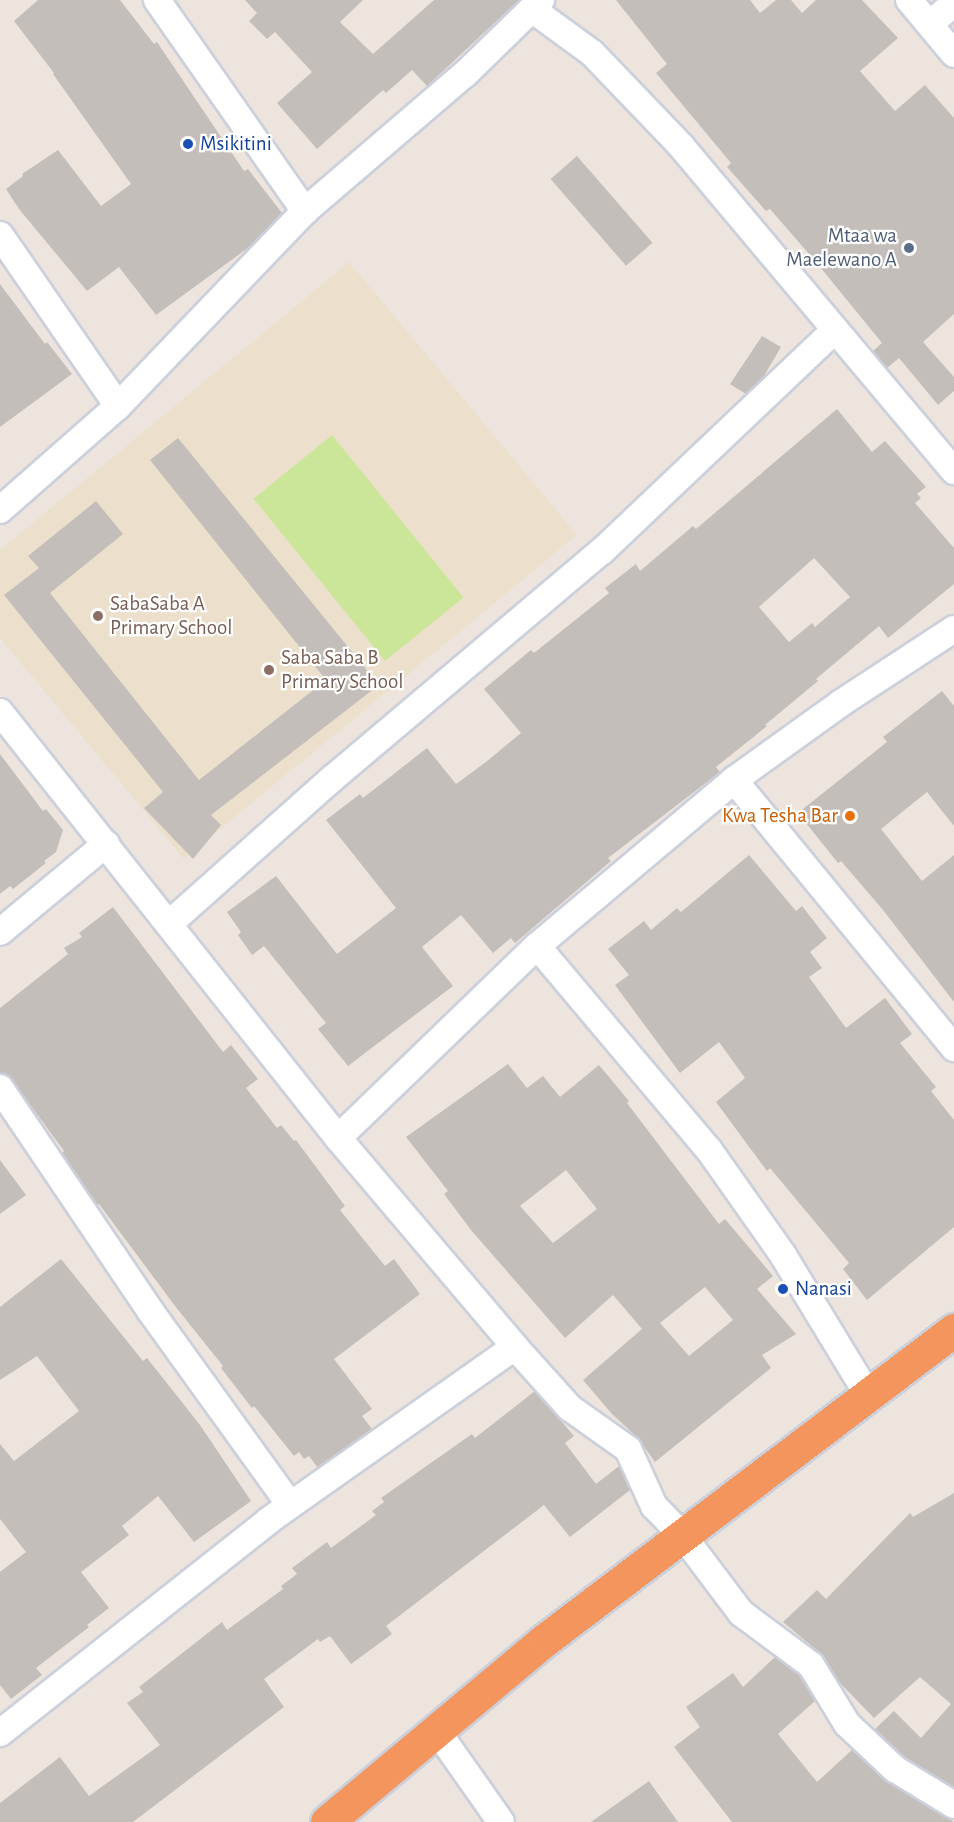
<!DOCTYPE html>
<html>
<head>
<meta charset="utf-8">
<style>
  body { margin:0 }
  #map { position:relative; width:954px; height:1822px; overflow:hidden; background:#ece4dd; font-family:"Alegreya Sans",sans-serif }
  div>[style] { position:absolute }
  [style*='--x'] { left:calc(var(--x)*1px); top:calc(var(--y)*1px); width:calc(var(--w)*1px); rotate:calc(var(--a)*1deg) }
  .education>* { inset:0; background:#ece0cd }
  .pitch>* { inset:0; background:#cbe699; transform-origin:0 0 }
  .building>* { inset:0; background:#c4beba; transform-origin:0 0 }
  .roads { filter:drop-shadow(2px 0 #cbd0db) drop-shadow(-2px 0 #cbd0db) drop-shadow(0 2px #cbd0db) drop-shadow(0 -2px #cbd0db) }
  .street>* { height:26px; margin:-13px; padding:0 13px; transform-origin:13px; border-radius:13px; background:#fff }
  .highway>* { height:33px; margin:-16.5px; padding:0 16.5px; transform-origin:16.5px; border-radius:16.5px; background:#f5955e }
  .dots>* { width:16px; height:16px; translate:-50% -50%; box-sizing:border-box; border:3px solid #fff; border-radius:50% }
  span { translate:-50% -50%; white-space:nowrap; text-align:center; line-height:1.15; -webkit-text-stroke:4.5px #fff; paint-order:stroke }
  .transit-label { font-size:21px; color:#164399 }
  .left { translate:0 -50%; text-align:left }
  .service-label { font-size:21px; color:#4e5e75 }
  .right { translate:-100% -50%; text-align:right }
  .education-label { font-size:21px; color:#785e54 }
  .food-label { font-size:21px; color:#c56008 }
</style>
</head>
<body>
<div id="map">
  <div class="education">
    <i style="clip-path:polygon(349px 262px,577px 535px,184px 859px,0 638px,0 550px)"></i>
  </div>
  <div class="pitch">
    <i style="left:332px;top:435px;width:209px;height:101px;rotate:51deg"></i>
  </div>
  <div class="building">
    <i style="clip-path:polygon(38px 0,120px 0,154px 44px,157px 42px,244px 171px,248px 169px,282px 213px,252px 245px,156px 315px,119px 267px,87px 291px,19px 209px,6px 189px,23px 176px,22px 174px,58px 150px,101px 206px,131px 184px,53px 74px,54px 73px,14px 21px)"></i>
    <i style="clip-path:polygon(245px 0,363px 0,340px 22px,373px 54px,434px 0,519px 0,427px 86px,412px 70px,386px 93px,383px 90px,317px 149px,277px 103px,312px 72px,275px 32px,267px 39px,249px 21px,257px 13px)"></i>
    <i style="clip-path:polygon(616px 0,750px 0,760px 13px,776px 0,791px 0,802px 13px,816px 0,862px 0,898px 38px,860px 71px,895px 111px,925px 85px,954px 118px,954px 314px,923px 342px,954px 377px,954px 391px,938px 405px,899px 358px,887px 368px,873px 351px,882px 343px,816px 262px,770px 209px,766px 211px,727px 167px,731px 163px,656px 73px,667px 64px)"></i>
    <i style="left:577px;top:156px;width:115px;height:35px;rotate:49deg"></i>
    <i style="clip-path:polygon(0 284px,45px 344px,47px 342px,72px 374px,0 427px)"></i>
    <i style="clip-path:polygon(762px 336px,781px 347px,764px 376px,746px 394px,730px 384px)"></i>
    <i style="clip-path:polygon(evenodd,837px 409px,872px 452px,885px 441px,926px 487px,917px 494px,921px 498px,915px 503px,954px 548px,954px 584px,888px 638px,879px 626px,816px 679px,818px 681px,765px 725px,767px 726px,716px 767px,720px 772px,608px 858px,611px 861px,515px 943px,511px 938px,493px 953px,461px 915px,422px 947px,453px 986px,348px 1066px,318px 1029px,326px 1023px,264px 946px,252px 955px,238px 935px,241px 932px,227px 912px,276px 876px,337px 954px,396px 908px,326px 820px,360px 794px,363px 798px,427px 748px,456px 784px,486px 762px,521px 733px,484px 689px,531px 650px,534px 653px,609px 593px,605px 588px,636px 564px,640px 571px,693px 526px,696px 529px,837px 409px,814px 558px,850px 597px,815px 627px,812px 623px,789px 642px,759px 607px,814px 558px)"></i>
    <i style="clip-path:polygon(178px 438px,379px 685px,211px 815px,221px 825px,193px 859px,144px 808px,163px 792px,4px 595px,39px 568px,28px 556px,96px 501px,123px 534px,50px 593px,199px 780px,326px 680px,150px 460px)"></i>
    <i style="clip-path:polygon(942px 691px,954px 706px,954px 826px,927px 792px,881px 829px,922px 881px,954px 855px,954px 1002px,883px 910px,841px 861px,838px 863px,798px 813px,887px 742px,883px 737px)"></i>
    <i style="clip-path:polygon(0 754px,43px 811px,46px 809px,63px 830px,56px 852px,44px 861px,46px 863px,13px 889px,10px 886px,0 894px)"></i>
    <i style="clip-path:polygon(749px 855px,796px 911px,802px 906px,827px 938px,810px 952px,822px 968px,809px 977px,846px 1028px,885px 998px,912px 1034px,900px 1043px,936px 1087px,931px 1091px,954px 1120px,954px 1227px,867px 1300px,843px 1269px,849px 1263px,770px 1168px,767px 1171px,716px 1102px,745px 1078px,719px 1042px,680px 1073px,615px 985px,629px 975px,608px 949px,644px 921px,651px 930px,677px 908px,681px 912px)"></i>
    <i style="clip-path:polygon(113px 907px,223px 1052px,231px 1045px,258px 1079px,246px 1088px,277px 1128px,281px 1125px,294px 1141px,296px 1140px,345px 1206px,340px 1210px,385px 1266px,394px 1259px,420px 1294px,334px 1359px,372px 1409px,362px 1416px,372px 1429px,318px 1468px,309px 1456px,304px 1459px,299px 1452px,294px 1456px,254px 1406px,252px 1408px,221px 1368px,223px 1366px,175px 1306px,99px 1204px,97px 1205px,62px 1153px,64px 1151px,12px 1080px,0 1073px,0 1008px,68px 954px,64px 948px,82px 937px,79px 933px)"></i>
    <i style="clip-path:polygon(evenodd,508px 1064px,527px 1088px,543px 1076px,560px 1097px,599px 1065px,629px 1101px,627px 1103px,719px 1224px,725px 1219px,773px 1276px,757px 1289px,796px 1334px,762px 1355px,771px 1368px,655px 1462px,637px 1437px,612px 1414px,583px 1380px,642px 1329px,613px 1295px,565px 1338px,471px 1230px,444px 1194px,448px 1191px,406px 1137px,508px 1064px,566px 1170px,597px 1209px,553px 1243px,520px 1206px,566px 1170px,508px 1064px,705px 1287px,733px 1320px,689px 1356px,660px 1323px,705px 1287px)"></i>
    <i style="clip-path:polygon(0 1160px,26px 1195px,0 1214px)"></i>
    <i style="clip-path:polygon(61px 1259px,143px 1361px,147px 1358px,200px 1425px,251px 1501px,194px 1542px,158px 1496px,122px 1526px,129px 1535px,81px 1572px,109px 1608px,87px 1625px,89px 1627px,36px 1668px,42px 1675px,11px 1699px,0 1685px,0 1572px,26px 1552px,0 1519px,0 1444px,14px 1461px,79px 1411px,37px 1356px,0 1380px,0 1307px)"></i>
    <i style="clip-path:polygon(535px 1391px,574px 1436px,565px 1443px,596px 1484px,619px 1466px,630px 1490px,570px 1537px,544px 1505px,386px 1626px,392px 1634px,351px 1664px,330px 1636px,320px 1642px,318px 1639px,264px 1679px,284px 1707px,133px 1822px,0 1822px,0 1803px,60px 1757px,89px 1796px,160px 1745px,127px 1703px,143px 1692px,139px 1687px,222px 1622px,227px 1630px,283px 1589px,281px 1586px,297px 1574px,292px 1568px,327px 1542px,331px 1548px,376px 1515px,372px 1511px,384px 1502px,381px 1498px,472px 1434px,475px 1438px)"></i>
    <i style="clip-path:polygon(954px 1493px,954px 1787px,904px 1757px,875px 1729px,894px 1711px,921px 1738px,951px 1704px,920px 1677px,874px 1718px,840px 1683px,820px 1653px,783px 1622px,817px 1590px,826px 1599px,910px 1513px,913px 1517px)"></i>
    <i style="clip-path:polygon(775px 1657px,800px 1675px,815px 1701px,778px 1734px,817px 1782px,852px 1750px,887px 1782px,954px 1822px,732px 1822px,674px 1747px,700px 1727px,686px 1707px,733px 1673px,743px 1687px)"></i>
    <i style="clip-path:polygon(649px 1781px,678px 1822px,591px 1822px)"></i>
  </div>
  <div class="roads">
    <div class="street">
      <i style="--x:157;--y:0;--w:258;--a:55"></i>
      <i style="--x:909;--y:0;--w:70;--a:50.2"></i>
      <i style="--x:533;--y:10;--w:73;--a:36.1"></i>
      <i style="--x:592;--y:53;--w:130;--a:46.2"></i>
      <i style="--x:682;--y:147;--w:423;--a:50"></i>
      <i style="--x:930;--y:24;--w:32;--a:-41"></i>
      <i style="--x:0;--y:235;--w:208;--a:55.4"></i>
      <i style="--x:0;--y:510;--w:157;--a:-41.4"></i>
      <i style="--x:118;--y:406;--w:270;--a:-46.2"></i>
      <i style="--x:305;--y:211;--w:211;--a:-40.6"></i>
      <i style="--x:465;--y:74;--w:106;--a:-44.2"></i>
      <i style="--x:0;--y:712;--w:544;--a:51.57"></i>
      <i style="--x:338;--y:1138;--w:274;--a:49.7"></i>
      <i style="--x:515;--y:1347;--w:82;--a:48"></i>
      <i style="--x:570;--y:1408;--w:71;--a:35.3"></i>
      <i style="--x:628;--y:1449;--w:63;--a:65.5"></i>
      <i style="--x:654;--y:1506;--w:42;--a:46"></i>
      <i style="--x:683;--y:1536;--w:96;--a:53"></i>
      <i style="--x:741;--y:1613;--w:87;--a:36.6"></i>
      <i style="--x:811;--y:1665;--w:69;--a:58.6"></i>
      <i style="--x:847;--y:1724;--w:66;--a:43.2"></i>
      <i style="--x:895;--y:1769;--w:69;--a:31.4"></i>
      <i style="--x:734;--y:780;--w:347;--a:50.6"></i>
      <i style="--x:170;--y:923;--w:218;--a:-41.7"></i>
      <i style="--x:333;--y:778;--w:352;--a:-40.2"></i>
      <i style="--x:602;--y:551;--w:321;--a:-43.5"></i>
      <i style="--x:0;--y:932;--w:138;--a:-39.7"></i>
      <i style="--x:537;--y:946;--w:267;--a:49.9"></i>
      <i style="--x:709;--y:1150;--w:128;--a:54.8"></i>
      <i style="--x:783;--y:1255;--w:164;--a:58.7"></i>
      <i style="--x:0;--y:1088;--w:270;--a:56"></i>
      <i style="--x:151;--y:1312;--w:238;--a:54.2"></i>
      <i style="--x:338;--y:1138;--w:277;--a:-44"></i>
      <i style="--x:537;--y:946;--w:258;--a:-40.1"></i>
      <i style="--x:734;--y:780;--w:132;--a:-35.7"></i>
      <i style="--x:841;--y:703;--w:135;--a:-33.2"></i>
      <i style="--x:437;--y:1731;--w:111;--a:54.9"></i>
      <i style="--x:0;--y:1733;--w:342;--a:-38.3"></i>
      <i style="--x:268;--y:1521;--w:302;--a:-35.2"></i>
    </div>
    <div class="highway">
      <i style="--x:327;--y:1822;--w:285;--a:-39.9"></i>
      <i style="--x:546;--y:1639;--w:512;--a:-37.14"></i>
    </div>
  </div>
  <div class="dots">
    <i style="left:188px;top:144px;background:#1a4fb4"></i>
    <i style="left:909px;top:248px;background:#5c6f8a"></i>
    <i style="left:98px;top:616px;background:#8d6e63"></i>
    <i style="left:269px;top:670px;background:#8d6e63"></i>
    <i style="left:850px;top:816px;background:#e8710a"></i>
    <i style="left:783px;top:1289px;background:#1a4fb4"></i>
  </div>
  <div class="transit-label">
    <span class="left" style="left:200px;top:144px">Msikitini</span>
    <span class="left" style="left:795px;top:1289px">Nanasi</span>
  </div>
  <div class="service-label">
    <span class="right" style="left:897px;top:248px">Mtaa wa<br>Maelewano A</span>
  </div>
  <div class="education-label">
    <span class="left" style="left:110px;top:616px">SabaSaba A<br>Primary School</span>
    <span class="left" style="left:281px;top:670px">Saba Saba B<br>Primary School</span>
  </div>
  <div class="food-label">
    <span class="right" style="left:838px;top:816px">Kwa Tesha Bar</span>
  </div>
</div>
</body>
</html>
